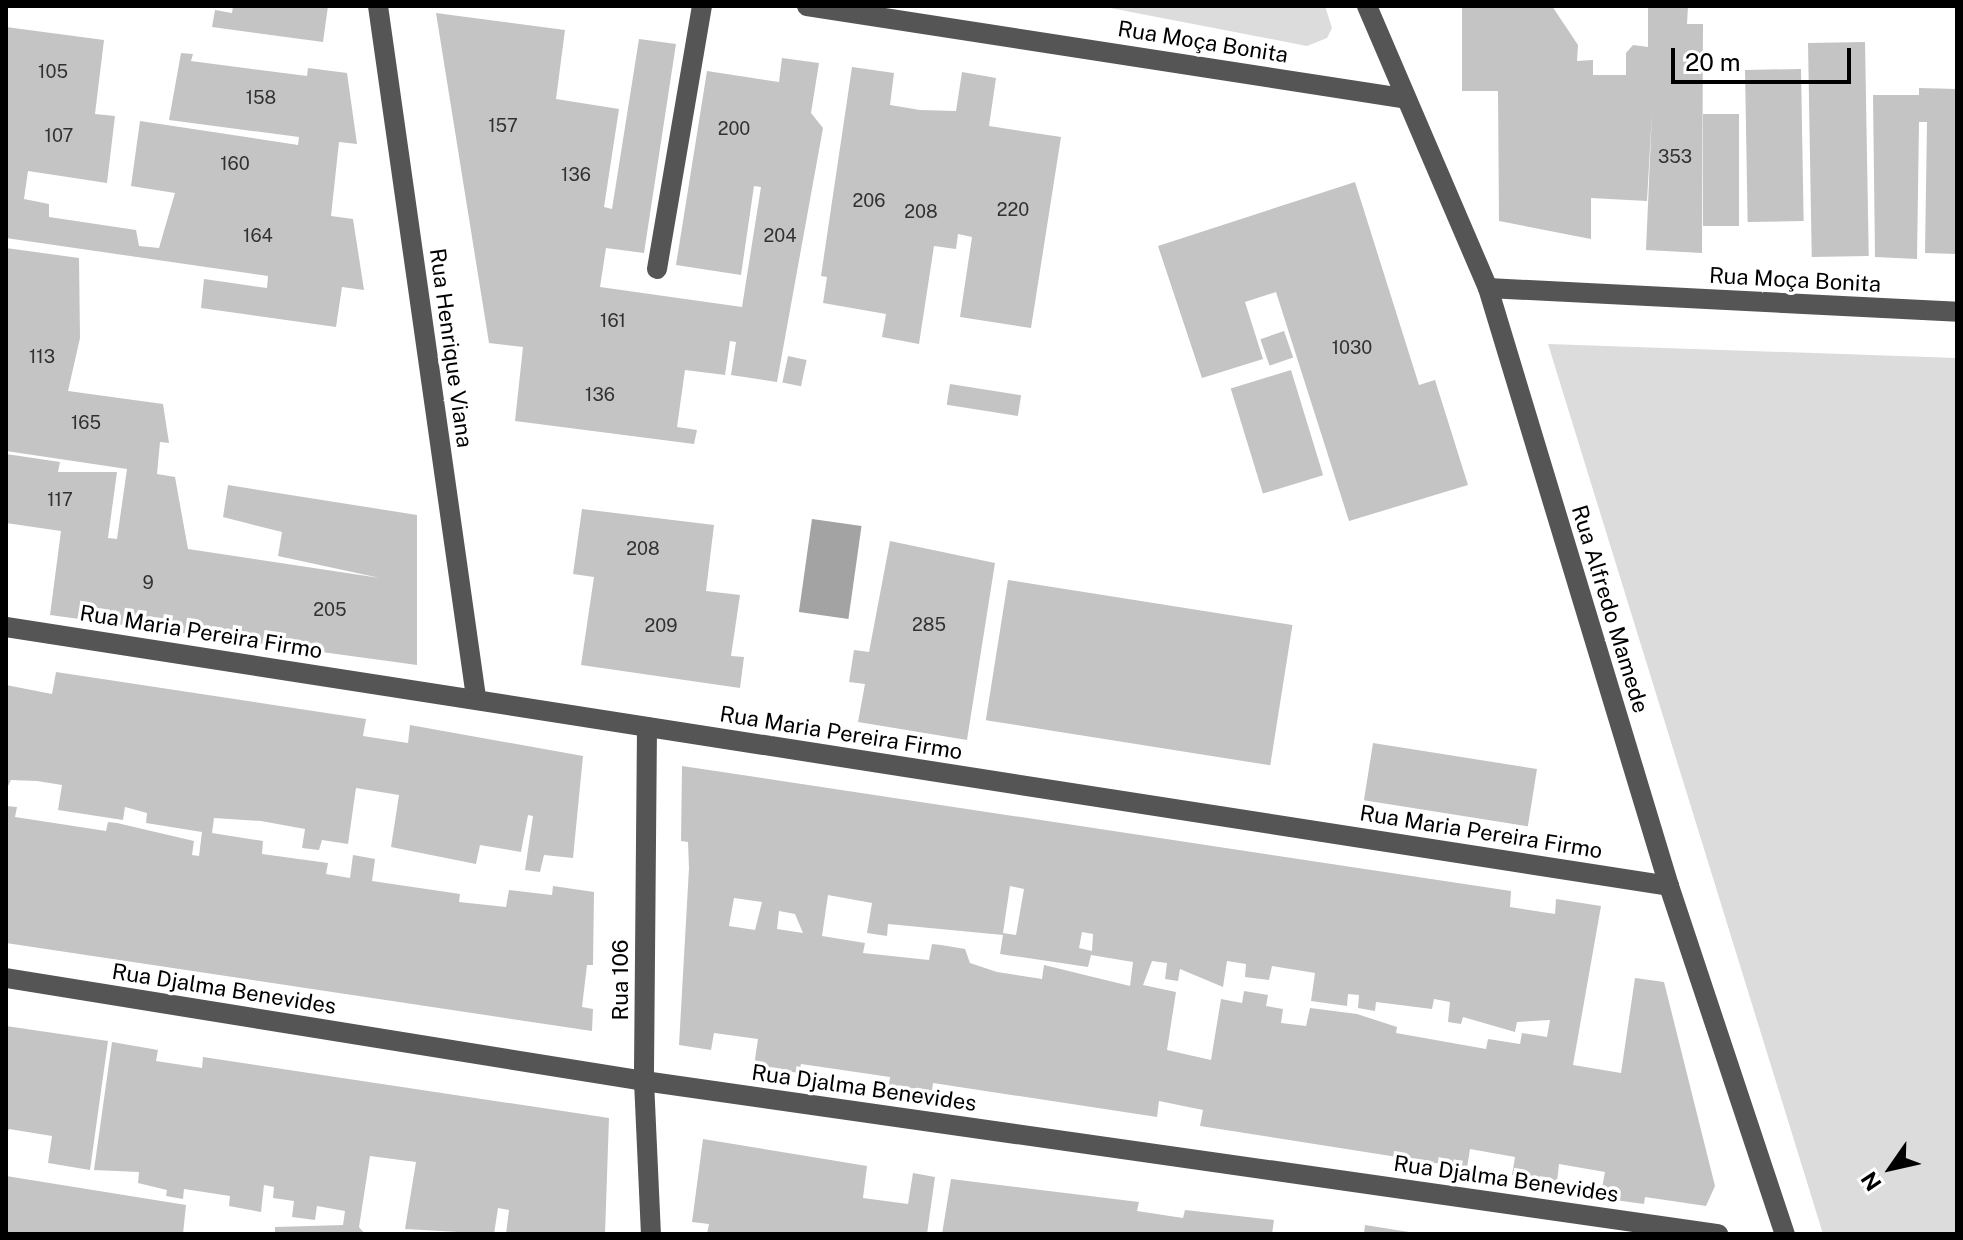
<!DOCTYPE html>
<html>
<head>
<meta charset="utf-8">
<style>
  body { margin:0 }
  #map { position:relative; width:1963px; height:1240px; overflow:hidden; background:#fff; font-family:"Public Sans",sans-serif }
  div>[style] { position:absolute }
  [style*='--x'] { left:calc(var(--x)*1px); top:calc(var(--y)*1px); width:calc(var(--w)*1px); rotate:calc(var(--a)*1deg) }
  .green>* { inset:0; background:#dcdcdc }
  .water>* { inset:0; background:#a3a3a3; transform-origin:0 0 }
  .building>* { inset:0; background:#c4c4c4; transform-origin:0 0 }
  .minor>* { height:20px; margin:-10px; padding:0 10px; transform-origin:10px; border-radius:10px; background:#555 }
  span { translate:-50% -50%; white-space:nowrap; text-align:center; line-height:1.15; -webkit-text-stroke:7px #fff; paint-order:stroke }
  .number-label { font-size:18px; color:#313131 }
  .number-label span { -webkit-text-stroke-width:0 }
  .street-label { font-size:22px; color:#000 }
  .frame { position:absolute; inset:0; border:8px solid #000; pointer-events:none }
  .north { position:absolute; left:1851px; top:1128px; width:80px; height:80px; -webkit-text-stroke:6px #fff; paint-order:stroke; rotate:236deg; font-size:22px; font-weight:700; line-height:32px; text-align:center; color:#000 }
  .north::after { content:''; display:block; margin:auto; width:28px; height:36px; background:#000; clip-path:polygon(50% 0,100% 100%,50% 72%,0 100%) }
  .scale { position:absolute; left:1671px; top:48px; width:180px; height:36px; box-sizing:border-box; border:4px solid #000; border-top:0; padding-left:10px; font-size:24px; line-height:28px; white-space:nowrap; color:#000; -webkit-text-stroke:6px #fff; paint-order:stroke }
</style>
</head>
<body>
<div id="map">
  <div class="green">
    <i style="clip-path:polygon(1100px 6px,1325px 6px,1332px 28px,1327px 38px,1307px 46px)"></i>
    <i style="clip-path:polygon(1548px 344px,1957px 358px,1957px 1234px,1823px 1234px)"></i>
  </div>
  <div class="water">
    <i style="left:812px;top:519px;width:50px;height:94px;rotate:8deg"></i>
  </div>
  <div class="building">
    <i style="clip-path:polygon(233px 6px,328px 6px,323px 42px,212px 27px,215px 10px,232px 13px)"></i>
    <i style="clip-path:polygon(1462px 6px,1552px 6px,1578px 45px,1577px 61px,1593px 60px,1593px 75px,1626px 75px,1626px 53px,1633px 45px,1648px 47px,1648px 6px,1688px 6px,1687px 24px,1703px 24px,1702px 253px,1646px 250px,1652px 112px,1647px 201px,1591px 198px,1591px 239px,1499px 221px,1498px 91px,1462px 91px)"></i>
    <i style="clip-path:polygon(436px 13px,565px 30px,556px 99px,619px 109px,604px 207px,612px 209px,639px 39px,676px 44px,644px 253px,606px 248px,600px 287px,742px 307px,761px 187px,754px 186px,741px 275px,676px 265px,707px 71px,779px 82px,782px 58px,819px 63px,811px 113px,823px 128px,777px 382px,731px 375px,736px 342px,730px 341px,725px 375px,685px 370px,677px 427px,697px 430px,694px 444px,515px 421px,523px 347px,489px 343px)"></i>
    <i style="clip-path:polygon(6px 27px,104px 40px,95px 114px,115px 116px,107px 183px,28px 171px,24px 199px,49px 204px,49px 217px,136px 230px,139px 246px,159px 248px,175px 193px,131px 186px,140px 121px,298px 145px,299px 137px,169px 120px,181px 53px,193px 54px,191px 61px,307px 76px,308px 68px,347px 73px,357px 144px,339px 142px,331px 216px,353px 219px,364px 290px,342px 287px,336px 327px,201px 308px,204px 279px,267px 288px,268px 276px,6px 238px)"></i>
    <i style="left:1865px;top:42px;width:214px;height:57px;rotate:89deg"></i>
    <i style="clip-path:polygon(852px 67px,894px 73px,890px 105px,920px 110px,956px 111px,962px 72px,996px 78px,989px 126px,1061px 137px,1031px 328px,960px 317px,972px 237px,958px 234px,956px 249px,934px 246px,919px 344px,882px 337px,886px 314px,823px 303px,827px 277px,821px 276px)"></i>
    <i style="left:1801px;top:69px;width:152px;height:56px;rotate:89deg"></i>
    <i style="clip-path:polygon(1919px 88px,1957px 89px,1957px 254px,1925px 253px,1927px 122px,1919px 122px,1917px 259px,1875px 257px,1873px 95px,1919px 95px)"></i>
    <i style="left:1703px;top:114px;width:36px;height:112px"></i>
    <i style="clip-path:polygon(1355px 182px,1419px 385px,1435px 380px,1468px 485px,1349px 521px,1276px 292px,1245px 302px,1263px 359px,1202px 378px,1158px 246px)"></i>
    <i style="clip-path:polygon(6px 248px,79px 258px,80px 338px,68px 391px,163px 404px,169px 443px,160px 442px,157px 474px,175px 477px,188px 549px,380px 578px,278px 556px,282px 532px,223px 517px,228px 485px,417px 515px,417px 665px,50px 615px,61px 531px,6px 523px,6px 454px,60px 462px,58px 472px,117px 472px,108px 538px,117px 539px,127px 469px,6px 451px)"></i>
    <i style="left:1284px;top:331px;width:28px;height:25px;rotate:71deg"></i>
    <i style="left:788px;top:356px;width:19px;height:27px;rotate:12deg"></i>
    <i style="left:1291px;top:370px;width:110px;height:63px;rotate:73deg"></i>
    <i style="left:950px;top:384px;width:72px;height:21px;rotate:9deg"></i>
    <i style="clip-path:polygon(582px 509px,714px 525px,706px 591px,740px 595px,731px 656px,744px 657px,740px 688px,581px 665px,594px 577px,573px 574px)"></i>
    <i style="clip-path:polygon(890px 541px,995px 563px,967px 740px,858px 722px,865px 684px,849px 682px,854px 650px,869px 652px)"></i>
    <i style="left:1008px;top:580px;width:288px;height:142px;rotate:9deg"></i>
    <i style="clip-path:polygon(56px 672px,366px 719px,363px 736px,408px 743px,410px 725px,583px 756px,573px 858px,544px 855px,540px 872px,525px 870px,533px 816px,528px 815px,521px 852px,480px 845px,476px 864px,391px 847px,399px 795px,356px 788px,348px 844px,322px 840px,319px 850px,302px 848px,305px 829px,261px 821px,214px 818px,212px 833px,263px 841px,262px 854px,328px 863px,326px 874px,350px 878px,353px 855px,375px 859px,372px 881px,460px 894px,459px 902px,506px 907px,509px 890px,552px 895px,553px 886px,594px 892px,593px 965px,587px 965px,582px 1007px,593px 1009px,592px 1031px,6px 943px,6px 806px,17px 807px,15px 817px,106px 831px,108px 822px,117px 823px,194px 841px,192px 855px,199px 856px,202px 832px,146px 823px,147px 813px,125px 807px,123px 820px,58px 810px,62px 785px,37px 781px,11px 780px,6px 790px,6px 685px,52px 694px)"></i>
    <i style="left:1373px;top:743px;width:166px;height:58px;rotate:9deg"></i>
    <i style="clip-path:polygon(evenodd,682px 766px,1511px 891px,1510px 907px,1555px 914px,1556px 899px,1601px 906px,1573px 1065px,1621px 1073px,1635px 978px,1664px 982px,1715px 1186px,1706px 1206px,1645px 1197px,1644px 1204px,1600px 1198px,1605px 1172px,1559px 1164px,1557px 1182px,1512px 1175px,1515px 1157px,1470px 1149px,1467px 1168px,1200px 1126px,1203px 1110px,1159px 1101px,1157px 1117px,933px 1083px,932px 1091px,889px 1085px,890px 1077px,801px 1064px,799px 1073px,754px 1066px,758px 1039px,714px 1033px,711px 1050px,679px 1045px,689px 868px,688px 842px,681px 841px,682px 766px,1010px 886px,1024px 889px,1016px 935px,1003px 933px,1010px 886px,682px 766px,828px 895px,872px 903px,867px 933px,887px 936px,888px 924px,1003px 935px,1000px 954px,1088px 967px,1091px 955px,1133px 962px,1130px 986px,1044px 965px,1042px 979px,997px 972px,970px 963px,965px 949px,941px 945px,932px 944px,929px 960px,863px 953px,865px 943px,822px 936px,828px 895px,682px 766px,734px 898px,762px 902px,755px 930px,729px 926px,734px 898px,682px 766px,779px 911px,795px 914px,803px 933px,777px 929px,779px 911px,682px 766px,1082px 932px,1093px 934px,1092px 951px,1079px 948px,1082px 932px,682px 766px,1152px 961px,1167px 963px,1165px 979px,1178px 981px,1180px 969px,1223px 987px,1227px 961px,1246px 964px,1245px 977px,1269px 980px,1272px 966px,1315px 973px,1311px 1001px,1347px 1006px,1348px 994px,1359px 995px,1358px 1008px,1375px 1011px,1376px 1002px,1432px 1009px,1434px 999px,1450px 1002px,1448px 1022px,1461px 1024px,1463px 1017px,1515px 1032px,1517px 1022px,1550px 1020px,1547px 1037px,1522px 1033px,1520px 1044px,1488px 1039px,1486px 1049px,1396px 1033px,1397px 1027px,1357px 1014px,1310px 1008px,1306px 1026px,1281px 1023px,1283px 1009px,1266px 1006px,1268px 995px,1244px 991px,1242px 1003px,1221px 999px,1211px 1060px,1167px 1050px,1176px 992px,1143px 985px,1152px 961px)"></i>
    <i style="clip-path:polygon(6px 1026px,108px 1041px,90px 1170px,48px 1163px,52px 1136px,9px 1129px,6px 1135px)"></i>
    <i style="clip-path:polygon(112px 1042px,158px 1050px,156px 1061px,202px 1068px,203px 1057px,609px 1118px,605px 1234px,506px 1234px,509px 1210px,498px 1208px,494px 1234px,405px 1229px,416px 1162px,370px 1156px,359px 1227px,365px 1234px,275px 1234px,275px 1227px,343px 1225px,345px 1211px,317px 1206px,315px 1220px,292px 1217px,294px 1201px,273px 1198px,274px 1187px,264px 1185px,261px 1212px,229px 1206px,230px 1196px,184px 1189px,183px 1199px,166px 1196px,167px 1190px,138px 1183px,139px 1172px,94px 1170px)"></i>
    <i style="clip-path:polygon(703px 1139px,867px 1166px,863px 1198px,908px 1204px,913px 1173px,935px 1177px,927px 1234px,707px 1234px,709px 1224px,692px 1222px)"></i>
    <i style="clip-path:polygon(6px 1176px,186px 1205px,183px 1234px,6px 1234px)"></i>
    <i style="clip-path:polygon(951px 1179px,1139px 1202px,1137px 1211px,1183px 1218px,1185px 1210px,1274px 1220px,1272px 1234px,942px 1234px)"></i>
    <i style="clip-path:polygon(1365px 1225px,1409px 1232px,1409px 1234px,1364px 1234px)"></i>
  </div>
  <div class="minor">
    <i style="--x:378;--y:6;--w:698;--a:81.93"></i>
    <i style="--x:807;--y:6;--w:602;--a:8.79"></i>
    <i style="--x:1367;--y:6;--w:307;--a:66.8"></i>
    <i style="--x:1488;--y:288;--w:625;--a:73.16"></i>
    <i style="--x:1669;--y:886;--w:367;--a:71.6"></i>
    <i style="--x:657;--y:269;--w:267;--a:-80.3"></i>
    <i style="--x:1488;--y:288;--w:470;--a:2.9"></i>
    <i style="--x:6;--y:627;--w:1683;--a:8.85"></i>
    <i style="--x:647;--y:727;--w:354;--a:90.5"></i>
    <i style="--x:644;--y:1081;--w:153;--a:87.4"></i>
    <i style="--x:6;--y:978;--w:646;--a:9.17"></i>
    <i style="--x:644;--y:1081;--w:1085;--a:8.11"></i>
  </div>
  <div class="number-label">
    <span style="left:53px;top:72px">105</span>
    <span style="left:261px;top:98px">158</span>
    <span style="left:503px;top:126px">157</span>
    <span style="left:734px;top:129px">200</span>
    <span style="left:59px;top:136px">107</span>
    <span style="left:1675px;top:157px">353</span>
    <span style="left:235px;top:164px">160</span>
    <span style="left:576px;top:175px">136</span>
    <span style="left:869px;top:201px">206</span>
    <span style="left:1013px;top:210px">220</span>
    <span style="left:921px;top:212px">208</span>
    <span style="left:258px;top:236px">164</span>
    <span style="left:780px;top:236px">204</span>
    <span style="left:613px;top:321px">161</span>
    <span style="left:1352px;top:348px">1030</span>
    <span style="left:42px;top:357px">113</span>
    <span style="left:600px;top:395px">136</span>
    <span style="left:86px;top:423px">165</span>
    <span style="left:60px;top:500px">117</span>
    <span style="left:643px;top:549px">208</span>
    <span style="left:148px;top:583px">9</span>
    <span style="left:330px;top:610px">205</span>
    <span style="left:929px;top:625px">285</span>
    <span style="left:661px;top:626px">209</span>
  </div>
  <div class="street-label">
    <span style="left:1203px;top:42px;rotate:9deg">Rua Moça Bonita</span>
    <span style="left:1795px;top:280px;rotate:3deg">Rua Moça Bonita</span>
    <span style="left:451px;top:348px;rotate:82deg">Rua Henrique Viana</span>
    <span style="left:1610px;top:609px;rotate:73deg">Rua Alfredo Mamede</span>
    <span style="left:201px;top:632px;rotate:9deg">Rua Maria Pereira Firmo</span>
    <span style="left:841px;top:733px;rotate:9deg">Rua Maria Pereira Firmo</span>
    <span style="left:1481px;top:832px;rotate:9deg">Rua Maria Pereira Firmo</span>
    <span style="left:621px;top:980px;rotate:-90deg">Rua 106</span>
    <span style="left:224px;top:989px;rotate:9deg">Rua Djalma Benevides</span>
    <span style="left:864px;top:1088px;rotate:8deg">Rua Djalma Benevides</span>
    <span style="left:1506px;top:1179px;rotate:8deg">Rua Djalma Benevides</span>
  </div>
  <div class="frame"></div>
  <div class="north">N</div>
  <div class="scale">20 m</div>
</div>
</body>
</html>
